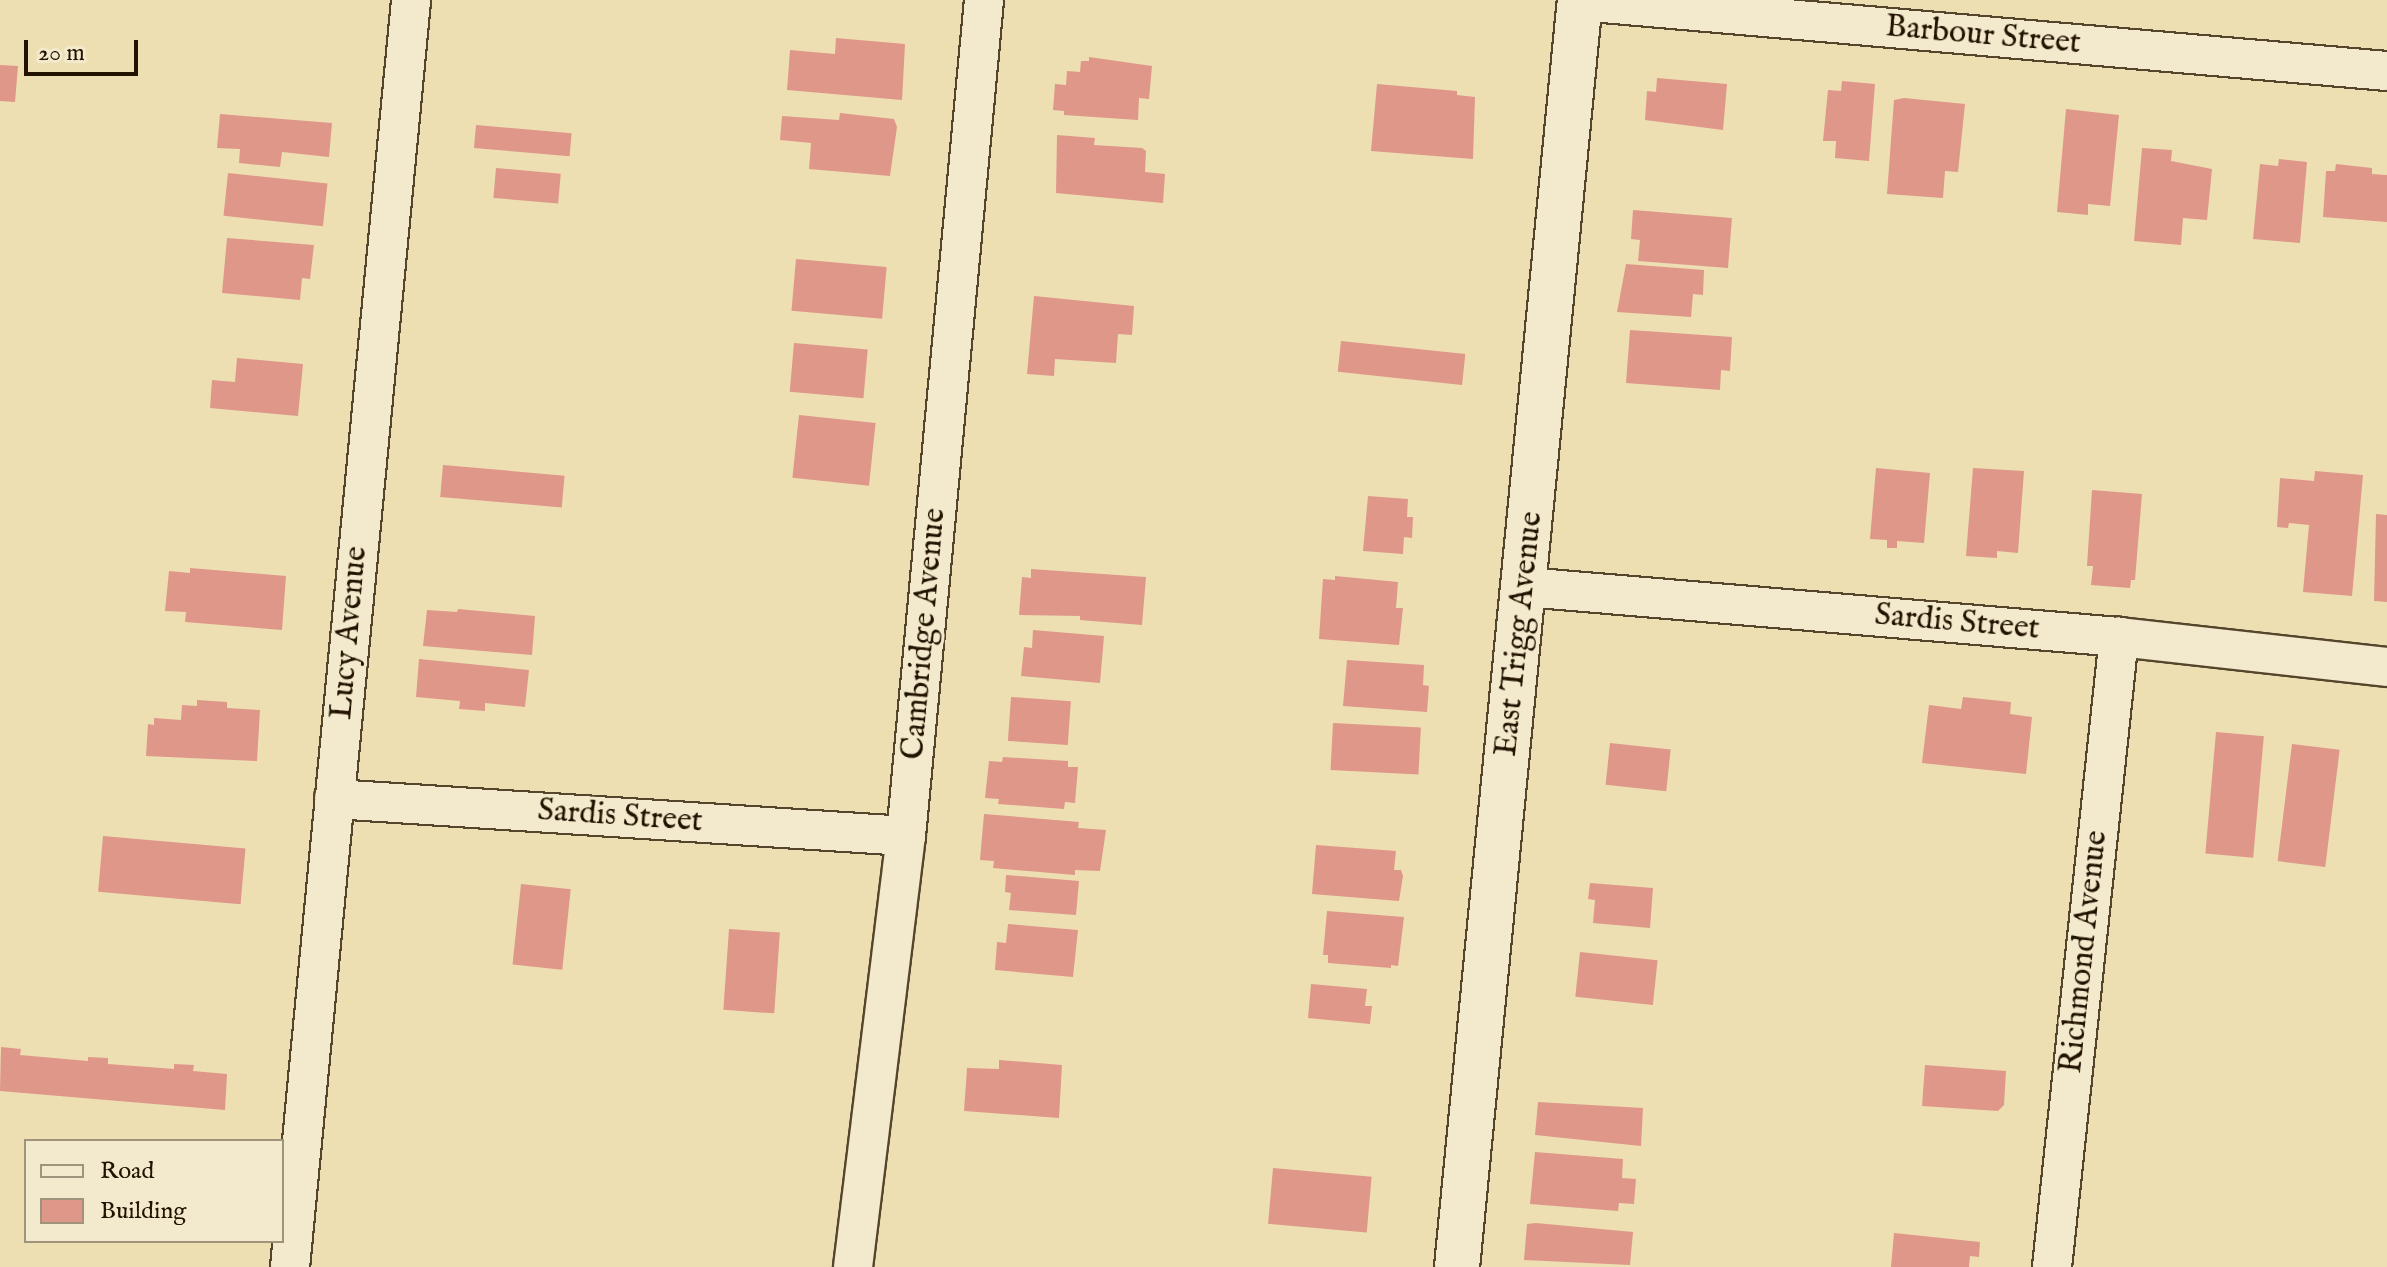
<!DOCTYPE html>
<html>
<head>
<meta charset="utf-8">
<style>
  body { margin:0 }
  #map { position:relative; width:2387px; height:1267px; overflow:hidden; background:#eddfb2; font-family:"IM FELL English",serif }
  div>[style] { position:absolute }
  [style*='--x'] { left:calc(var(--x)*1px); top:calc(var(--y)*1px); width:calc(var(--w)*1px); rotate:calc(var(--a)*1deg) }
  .building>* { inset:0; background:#df978a; transform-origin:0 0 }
  .roads { filter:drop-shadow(2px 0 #55452c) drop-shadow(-2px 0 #55452c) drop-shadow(0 2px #55452c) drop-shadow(0 -2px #55452c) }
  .minor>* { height:38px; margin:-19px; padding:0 19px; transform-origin:19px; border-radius:19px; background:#f3eacd }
  .tertiary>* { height:44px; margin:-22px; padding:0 22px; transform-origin:22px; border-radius:22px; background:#f3eacd }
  span { translate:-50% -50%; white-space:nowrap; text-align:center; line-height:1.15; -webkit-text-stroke:6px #f3eacd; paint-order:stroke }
  .street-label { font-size:32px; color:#221200 }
  .legend { position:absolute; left:24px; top:1139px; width:260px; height:104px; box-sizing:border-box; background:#f3eacd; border:2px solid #9f947b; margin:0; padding:10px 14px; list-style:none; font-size:24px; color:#221200 }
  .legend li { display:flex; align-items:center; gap:16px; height:40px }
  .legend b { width:40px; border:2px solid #9f947b }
  .scale { position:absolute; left:24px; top:40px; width:114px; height:36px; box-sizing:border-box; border:4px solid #221200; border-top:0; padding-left:10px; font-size:24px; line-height:28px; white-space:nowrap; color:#221200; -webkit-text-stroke:6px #f3eacd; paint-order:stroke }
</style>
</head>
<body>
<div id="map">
  <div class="building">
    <i style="clip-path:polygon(836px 38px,905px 44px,902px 100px,787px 90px,790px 50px,835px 54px)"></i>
    <i style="clip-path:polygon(1089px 57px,1152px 66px,1149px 99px,1139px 98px,1138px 120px,1064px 115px,1064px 111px,1053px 110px,1055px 84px,1066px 85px,1067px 71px,1080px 72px,1081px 61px,1089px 61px)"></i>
    <i style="clip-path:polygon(0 65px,18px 66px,15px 102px,0 101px)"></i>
    <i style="clip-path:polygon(1657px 78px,1727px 84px,1723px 130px,1645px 120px,1647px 91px,1656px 92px)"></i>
    <i style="clip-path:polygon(1842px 81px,1875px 84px,1869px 161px,1835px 158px,1836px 141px,1823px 141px,1828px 90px,1841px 91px)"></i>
    <i style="clip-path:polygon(1377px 84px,1457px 91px,1457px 95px,1475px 97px,1473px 159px,1371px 151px)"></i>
    <i style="clip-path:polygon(1904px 98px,1965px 104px,1958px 172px,1945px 171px,1943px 198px,1887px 194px,1894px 100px)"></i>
    <i style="clip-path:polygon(2066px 109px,2119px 115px,2110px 206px,2088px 204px,2088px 215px,2057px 212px)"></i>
    <i style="clip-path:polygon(840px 113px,894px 119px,897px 127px,890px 176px,809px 169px,811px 143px,780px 140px,782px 116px,839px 120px)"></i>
    <i style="clip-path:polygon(220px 114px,332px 123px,329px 157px,282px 152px,280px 167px,239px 163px,240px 149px,217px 148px)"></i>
    <i style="left:476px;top:125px;width:96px;height:23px;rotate:5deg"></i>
    <i style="clip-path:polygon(1057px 135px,1095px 138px,1094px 145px,1142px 148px,1146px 151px,1145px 172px,1165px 174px,1163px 203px,1056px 193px)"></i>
    <i style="clip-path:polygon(2142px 148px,2172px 150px,2171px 161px,2212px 169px,2207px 220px,2183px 218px,2181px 245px,2134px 241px)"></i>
    <i style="clip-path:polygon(2279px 159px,2307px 162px,2300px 243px,2253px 239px,2260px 164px,2278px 166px)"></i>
    <i style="clip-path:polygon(2336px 164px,2372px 168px,2372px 174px,2387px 175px,2387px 222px,2323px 217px,2326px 171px,2335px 171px)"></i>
    <i style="left:496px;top:168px;width:65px;height:30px;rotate:5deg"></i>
    <i style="left:228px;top:173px;width:100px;height:43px;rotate:6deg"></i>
    <i style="clip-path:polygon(1633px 210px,1732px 218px,1728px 268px,1638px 261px,1640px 240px,1631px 239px)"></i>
    <i style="clip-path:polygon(227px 238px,314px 245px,310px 279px,302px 278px,300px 300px,222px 293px)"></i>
    <i style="left:796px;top:259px;width:91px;height:52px;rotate:5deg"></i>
    <i style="clip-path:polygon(1626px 264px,1704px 270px,1703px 295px,1693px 294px,1691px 317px,1617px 312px)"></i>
    <i style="clip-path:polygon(1034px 296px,1134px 306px,1132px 335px,1118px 334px,1116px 363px,1055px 359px,1054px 376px,1027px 374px)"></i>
    <i style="clip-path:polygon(1630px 330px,1732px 337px,1730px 371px,1721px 370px,1720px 390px,1626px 383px)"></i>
    <i style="left:1341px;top:341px;width:125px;height:31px;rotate:6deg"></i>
    <i style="left:794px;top:343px;width:74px;height:49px;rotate:5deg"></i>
    <i style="clip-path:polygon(237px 358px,303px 364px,298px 416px,210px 408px,212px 380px,235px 382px)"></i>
    <i style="left:799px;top:415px;width:77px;height:63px;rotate:6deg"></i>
    <i style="left:443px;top:465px;width:122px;height:32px;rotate:5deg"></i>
    <i style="clip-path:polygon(1876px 468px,1930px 473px,1924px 543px,1897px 541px,1897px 548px,1887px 548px,1887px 540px,1870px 539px)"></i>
    <i style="clip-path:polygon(1973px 468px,2024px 471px,2018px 553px,1997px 551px,1997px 558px,1966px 556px)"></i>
    <i style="clip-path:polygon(2315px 471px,2363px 475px,2352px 596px,2303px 592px,2309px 525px,2289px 523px,2288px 528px,2277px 527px,2280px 478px,2314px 481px)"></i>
    <i style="clip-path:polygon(2092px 490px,2142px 494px,2135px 580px,2131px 580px,2130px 588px,2091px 585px,2093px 566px,2087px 566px)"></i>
    <i style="clip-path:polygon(1368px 496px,1408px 499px,1407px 517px,1413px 517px,1412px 538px,1404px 537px,1403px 554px,1363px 551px)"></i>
    <i style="clip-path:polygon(2376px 514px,2387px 515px,2387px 602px,2374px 601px)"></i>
    <i style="clip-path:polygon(190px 568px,286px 576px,282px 630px,185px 622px,186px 612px,165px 611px,169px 571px,190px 573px)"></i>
    <i style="clip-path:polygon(1031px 569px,1146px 577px,1142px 625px,1080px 620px,1080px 616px,1019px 615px,1022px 577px,1031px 578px)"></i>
    <i style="clip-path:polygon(1335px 576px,1398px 582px,1396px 608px,1403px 608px,1399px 645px,1319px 639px,1323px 579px,1335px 580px)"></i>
    <i style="clip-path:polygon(458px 609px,535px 616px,532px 655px,423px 646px,427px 610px,457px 612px)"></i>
    <i style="clip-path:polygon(1033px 630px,1104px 636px,1100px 683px,1021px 676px,1024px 647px,1032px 648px)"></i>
    <i style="clip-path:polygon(419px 659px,529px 670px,525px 707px,485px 703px,485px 711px,459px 709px,460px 701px,416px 697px)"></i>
    <i style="clip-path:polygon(1347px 660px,1424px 665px,1423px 685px,1429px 686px,1427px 712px,1343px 706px)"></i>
    <i style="left:1011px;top:697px;width:60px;height:44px;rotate:4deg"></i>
    <i style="clip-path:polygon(1963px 697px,2011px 702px,2010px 714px,2032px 717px,2026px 774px,1922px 763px,1929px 705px,1961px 709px)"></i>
    <i style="clip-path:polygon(197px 700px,227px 702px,227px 708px,260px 710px,257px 761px,146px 756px,148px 724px,154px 725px,154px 718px,181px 720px,182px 705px,197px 706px)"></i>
    <i style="left:1333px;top:723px;width:88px;height:47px;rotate:3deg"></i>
    <i style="left:2216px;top:732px;width:48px;height:122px;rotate:5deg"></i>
    <i style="left:1610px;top:743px;width:61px;height:42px;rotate:6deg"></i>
    <i style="left:2292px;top:744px;width:48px;height:118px;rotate:7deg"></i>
    <i style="clip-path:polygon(1003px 757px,1068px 761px,1068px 767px,1078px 767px,1075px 803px,1065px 802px,1064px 809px,998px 804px,999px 799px,985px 798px,989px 761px,1002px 762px)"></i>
    <i style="clip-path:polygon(984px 814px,1079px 822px,1078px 828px,1106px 830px,1100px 871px,1075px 870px,1075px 875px,993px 868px,994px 861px,980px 860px)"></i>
    <i style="left:103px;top:836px;width:143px;height:56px;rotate:5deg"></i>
    <i style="clip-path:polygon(1316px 845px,1396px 851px,1394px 870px,1401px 870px,1403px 876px,1399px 901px,1312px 894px)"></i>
    <i style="clip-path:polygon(1006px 875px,1079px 881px,1076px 915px,1009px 910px,1011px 893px,1005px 892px)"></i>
    <i style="clip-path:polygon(1590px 883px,1653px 888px,1650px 928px,1593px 923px,1595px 900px,1588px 899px)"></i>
    <i style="left:521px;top:884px;width:50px;height:81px;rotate:6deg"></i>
    <i style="clip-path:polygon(1327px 911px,1404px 917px,1398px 966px,1391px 965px,1391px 968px,1328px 963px,1328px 955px,1323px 955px)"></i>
    <i style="clip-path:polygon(1008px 924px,1078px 930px,1073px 977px,995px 970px,997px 942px,1006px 943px)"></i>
    <i style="left:729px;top:929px;width:51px;height:81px;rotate:4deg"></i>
    <i style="left:1580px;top:952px;width:78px;height:45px;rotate:6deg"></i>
    <i style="clip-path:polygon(1311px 984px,1367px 989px,1365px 1006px,1372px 1006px,1370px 1024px,1308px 1018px)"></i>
    <i style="clip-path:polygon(1px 1047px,21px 1049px,20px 1055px,88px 1061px,88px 1057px,108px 1058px,108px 1064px,174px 1069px,174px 1064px,194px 1065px,193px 1071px,227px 1074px,225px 1110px,0 1091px)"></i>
    <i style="clip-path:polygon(999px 1060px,1062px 1065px,1059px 1118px,964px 1111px,967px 1068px,999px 1069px)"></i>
    <i style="clip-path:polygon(1925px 1065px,2006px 1071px,2004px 1105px,1998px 1111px,1922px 1106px)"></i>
    <i style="clip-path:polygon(1538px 1102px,1643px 1108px,1641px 1146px,1535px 1135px)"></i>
    <i style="clip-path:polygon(1535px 1152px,1623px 1159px,1622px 1178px,1636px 1179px,1634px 1204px,1619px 1203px,1618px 1211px,1530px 1204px)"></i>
    <i style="left:1273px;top:1168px;width:99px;height:56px;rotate:5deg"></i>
    <i style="clip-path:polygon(1536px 1223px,1633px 1232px,1630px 1265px,1524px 1260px,1527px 1224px)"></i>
    <i style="clip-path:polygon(1894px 1233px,1980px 1242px,1979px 1257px,1970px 1256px,1969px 1267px,1891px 1267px)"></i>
  </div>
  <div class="roads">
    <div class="minor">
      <i style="--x:1580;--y:1;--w:810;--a:4.96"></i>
      <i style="--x:1525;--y:587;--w:596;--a:4.81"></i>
      <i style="--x:2119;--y:637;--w:270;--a:6.4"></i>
      <i style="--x:334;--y:799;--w:573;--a:3.7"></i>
      <i style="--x:290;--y:1267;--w:1273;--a:-84.54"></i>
      <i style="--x:853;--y:1267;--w:434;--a:-83"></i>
      <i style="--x:906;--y:836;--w:840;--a:-84.67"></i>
      <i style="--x:2052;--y:1267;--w:634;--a:-83.93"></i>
    </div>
    <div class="tertiary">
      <i style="--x:1457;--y:1267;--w:1273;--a:-84.46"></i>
    </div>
  </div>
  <div class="street-label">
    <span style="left:1983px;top:36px;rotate:5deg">Barbour Street</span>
    <span style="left:1957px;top:623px;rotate:5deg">Sardis Street</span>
    <span style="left:350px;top:633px;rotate:-85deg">Lucy Avenue</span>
    <span style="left:925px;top:634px;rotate:-85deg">Cambridge Avenue</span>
    <span style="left:1520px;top:634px;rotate:-84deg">East Trigg Avenue</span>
    <span style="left:620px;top:817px;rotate:4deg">Sardis Street</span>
    <span style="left:2085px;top:952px;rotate:-84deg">Richmond Avenue</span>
  </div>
  <ul class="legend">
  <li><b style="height:10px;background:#f3eacd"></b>Road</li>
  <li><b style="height:22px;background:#df978a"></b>Building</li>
  </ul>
  <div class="scale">20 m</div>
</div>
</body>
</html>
